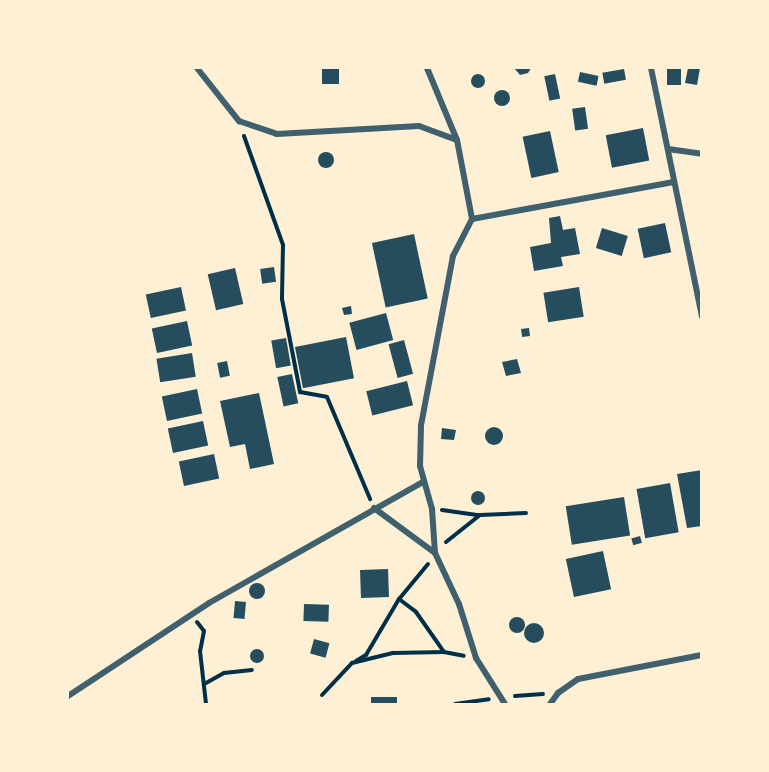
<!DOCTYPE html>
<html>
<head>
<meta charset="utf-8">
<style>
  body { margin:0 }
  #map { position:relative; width:769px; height:772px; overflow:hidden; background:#fdf0d5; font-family:"Titillium Web",sans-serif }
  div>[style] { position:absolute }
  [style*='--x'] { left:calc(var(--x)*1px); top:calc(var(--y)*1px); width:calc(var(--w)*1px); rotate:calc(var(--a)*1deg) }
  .building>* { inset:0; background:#264d5e; transform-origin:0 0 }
  .round { border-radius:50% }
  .path>* { height:4px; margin:-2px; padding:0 2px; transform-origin:2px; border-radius:2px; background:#003049 }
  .minor>* { height:6px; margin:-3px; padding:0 3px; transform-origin:3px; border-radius:3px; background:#3f606c }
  span { translate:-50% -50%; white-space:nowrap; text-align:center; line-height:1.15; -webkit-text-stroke:6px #fdf0d5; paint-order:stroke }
  .frame { position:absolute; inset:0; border:69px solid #fdf0d5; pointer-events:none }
</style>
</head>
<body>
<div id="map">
  <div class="building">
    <i style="left:322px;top:68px;width:17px;height:16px"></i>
    <i style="clip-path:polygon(514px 68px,531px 68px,528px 73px,520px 75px)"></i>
    <i style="left:667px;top:68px;width:14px;height:17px"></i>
    <i style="clip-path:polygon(688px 68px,700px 68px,697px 85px,685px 83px)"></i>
    <i style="left:624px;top:69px;width:11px;height:22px;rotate:80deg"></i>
    <i style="left:580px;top:72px;width:19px;height:10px;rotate:12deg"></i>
    <i style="left:555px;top:74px;width:25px;height:11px;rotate:78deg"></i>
    <i class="round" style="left:471px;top:74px;width:14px;height:14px"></i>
    <i class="round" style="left:494px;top:90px;width:16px;height:16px"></i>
    <i style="left:585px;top:107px;width:22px;height:13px;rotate:82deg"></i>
    <i style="left:643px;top:128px;width:33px;height:38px;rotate:79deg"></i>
    <i style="left:550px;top:131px;width:42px;height:28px;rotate:78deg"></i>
    <i class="round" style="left:318px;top:152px;width:16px;height:16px"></i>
    <i style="clip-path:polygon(560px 216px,563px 230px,575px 228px,580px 254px,561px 257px,563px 266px,534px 271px,530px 247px,551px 243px,549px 218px)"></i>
    <i style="left:665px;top:223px;width:30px;height:28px;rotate:78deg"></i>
    <i style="left:602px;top:228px;width:27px;height:21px;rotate:17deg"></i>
    <i style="left:414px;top:234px;width:66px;height:43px;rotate:78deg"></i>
    <i style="left:274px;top:267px;width:15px;height:14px;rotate:82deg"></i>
    <i style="left:235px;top:268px;width:37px;height:28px;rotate:77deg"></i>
    <i style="left:181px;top:287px;width:24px;height:36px;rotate:78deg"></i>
    <i style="left:579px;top:287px;width:30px;height:36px;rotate:81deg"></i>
    <i style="clip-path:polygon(351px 306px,352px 314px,344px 315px,342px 308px)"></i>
    <i style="left:386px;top:313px;width:28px;height:38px;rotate:75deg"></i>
    <i style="left:187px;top:321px;width:25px;height:36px;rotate:78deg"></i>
    <i style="left:529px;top:328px;width:8px;height:8px;rotate:83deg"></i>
    <i style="left:346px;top:337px;width:42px;height:52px;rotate:79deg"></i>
    <i style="left:286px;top:338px;width:28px;height:15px;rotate:80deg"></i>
    <i style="left:404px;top:340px;width:35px;height:16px;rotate:75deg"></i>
    <i style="left:192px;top:353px;width:24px;height:36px;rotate:81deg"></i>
    <i style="clip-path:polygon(517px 359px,521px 373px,506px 376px,502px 362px)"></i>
    <i style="left:227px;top:361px;width:15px;height:10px;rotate:79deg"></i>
    <i style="left:292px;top:374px;width:30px;height:15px;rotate:78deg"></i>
    <i style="left:407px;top:381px;width:25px;height:42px;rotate:76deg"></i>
    <i style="left:197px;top:389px;width:25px;height:36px;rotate:78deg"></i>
    <i style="clip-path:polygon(259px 393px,274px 464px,250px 469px,245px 444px,230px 447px,220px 401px)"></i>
    <i style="left:203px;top:421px;width:25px;height:36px;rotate:78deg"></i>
    <i class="round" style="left:485px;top:427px;width:18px;height:18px"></i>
    <i style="clip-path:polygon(442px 428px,456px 430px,454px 440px,441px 439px)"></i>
    <i style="left:214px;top:454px;width:25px;height:36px;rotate:78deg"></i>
    <i style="clip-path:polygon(702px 470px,702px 526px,687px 528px,677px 474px)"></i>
    <i style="left:670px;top:483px;width:50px;height:34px;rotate:80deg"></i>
    <i class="round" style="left:471px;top:491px;width:14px;height:14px"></i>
    <i style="left:624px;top:497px;width:39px;height:59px;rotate:81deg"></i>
    <i style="left:640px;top:536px;width:7px;height:9px;rotate:74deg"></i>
    <i style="left:603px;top:551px;width:39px;height:38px;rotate:78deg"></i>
    <i style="left:388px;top:569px;width:28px;height:28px;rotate:88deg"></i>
    <i class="round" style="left:249px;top:583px;width:16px;height:16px"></i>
    <i style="left:235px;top:601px;width:11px;height:17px;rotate:5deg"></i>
    <i style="left:304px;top:604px;width:25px;height:17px;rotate:2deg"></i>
    <i class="round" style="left:509px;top:617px;width:16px;height:16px"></i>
    <i class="round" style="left:524px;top:623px;width:20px;height:20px"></i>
    <i style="left:314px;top:639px;width:16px;height:15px;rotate:15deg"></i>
    <i class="round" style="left:250px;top:649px;width:14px;height:14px"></i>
    <i style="left:371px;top:697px;width:26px;height:7px"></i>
  </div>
  <div class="path">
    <i style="--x:244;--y:136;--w:116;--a:70.3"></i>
    <i style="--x:283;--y:245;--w:54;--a:91.1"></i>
    <i style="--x:282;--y:299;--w:95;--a:79"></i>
    <i style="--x:300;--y:392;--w:27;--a:10"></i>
    <i style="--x:327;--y:397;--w:111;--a:67.1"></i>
    <i style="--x:442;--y:510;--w:37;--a:8"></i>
    <i style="--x:446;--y:542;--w:43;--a:-38.5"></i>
    <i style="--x:480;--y:515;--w:46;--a:-2.5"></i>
    <i style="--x:428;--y:564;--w:45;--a:129.6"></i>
    <i style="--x:399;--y:599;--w:21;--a:37"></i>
    <i style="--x:416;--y:612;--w:49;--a:55"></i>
    <i style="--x:444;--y:652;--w:20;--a:11"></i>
    <i style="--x:197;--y:622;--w:11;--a:52"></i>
    <i style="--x:204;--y:631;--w:20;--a:101"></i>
    <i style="--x:200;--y:651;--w:53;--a:83.5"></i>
    <i style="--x:356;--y:661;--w:12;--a:-31"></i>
    <i style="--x:366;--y:655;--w:65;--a:-59.5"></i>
    <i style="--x:206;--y:683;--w:21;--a:-29"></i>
    <i style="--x:224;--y:673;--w:28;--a:-6"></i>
    <i style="--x:322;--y:695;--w:44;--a:-46.8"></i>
    <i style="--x:352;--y:663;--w:42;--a:-13.7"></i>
    <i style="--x:393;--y:653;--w:51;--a:-1.1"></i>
    <i style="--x:515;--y:696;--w:28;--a:-4"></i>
    <i style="--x:455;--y:704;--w:34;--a:-8"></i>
  </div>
  <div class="minor">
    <i style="--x:197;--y:68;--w:68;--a:51.6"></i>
    <i style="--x:239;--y:121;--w:40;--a:18.9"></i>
    <i style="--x:277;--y:134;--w:142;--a:-3.2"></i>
    <i style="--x:419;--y:126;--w:40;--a:20.2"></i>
    <i style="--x:427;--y:68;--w:78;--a:67.4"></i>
    <i style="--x:457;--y:140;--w:80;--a:79.2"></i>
    <i style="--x:472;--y:219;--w:205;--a:-10.4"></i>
    <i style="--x:651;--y:68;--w:254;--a:78.4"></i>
    <i style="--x:668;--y:149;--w:34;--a:8"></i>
    <i style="--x:472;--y:219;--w:42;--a:117.2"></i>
    <i style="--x:453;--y:256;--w:173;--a:100.7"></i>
    <i style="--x:421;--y:426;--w:40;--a:91.4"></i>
    <i style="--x:420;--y:466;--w:45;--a:74.4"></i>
    <i style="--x:432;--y:509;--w:44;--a:86.1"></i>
    <i style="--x:435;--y:553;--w:56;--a:64.8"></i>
    <i style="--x:459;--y:604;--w:57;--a:72.5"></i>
    <i style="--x:476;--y:658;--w:54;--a:57.8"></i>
    <i style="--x:374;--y:508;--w:76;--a:36.4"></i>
    <i style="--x:68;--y:696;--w:169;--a:-33.4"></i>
    <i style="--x:209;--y:603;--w:246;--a:-29.5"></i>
    <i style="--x:550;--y:704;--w:14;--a:-54"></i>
    <i style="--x:558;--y:693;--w:24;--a:-35"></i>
    <i style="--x:578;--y:679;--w:126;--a:-11"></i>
  </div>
  <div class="frame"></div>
</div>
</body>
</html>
